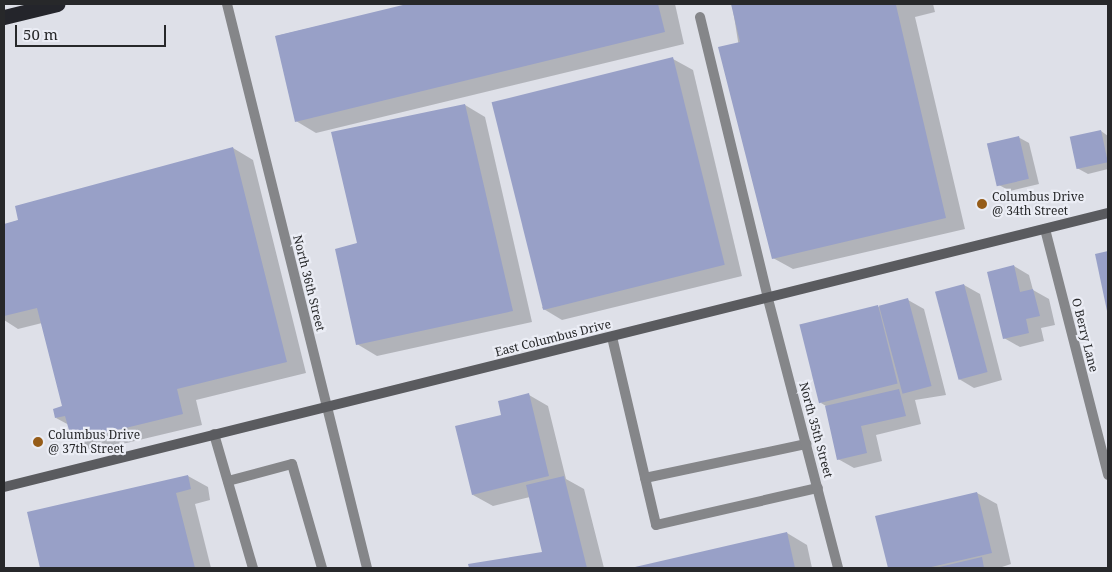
<!DOCTYPE html>
<html>
<head>
<meta charset="utf-8">
<style>
  body { margin:0 }
  #map { position:relative; width:1112px; height:572px; overflow:hidden; background:#dee0e8; font-family:"Noto Serif",serif }
  div>[style] { position:absolute }
  [style*='--x'] { left:calc(var(--x)*1px); top:calc(var(--y)*1px); width:calc(var(--w)*1px); rotate:calc(var(--a)*1deg) }
  .shadow>* { inset:0; background:#0003 }
  .building>* { inset:0; background:#98a0c7; transform-origin:0 0 }
  .lane>* { height:10px; margin:-5px; padding:0 5px; transform-origin:5px; border-radius:5px; background:#858689 }
  .street>* { height:10px; margin:-5px; padding:0 5px; transform-origin:5px; border-radius:5px; background:#858689 }
  .secondary>* { height:10px; margin:-5px; padding:0 5px; transform-origin:5px; border-radius:5px; background:#5a5b5f }
  .highway>* { height:15px; margin:-7.5px; padding:0 7.5px; transform-origin:7.5px; border-radius:7.5px; background:#24252b }
  .dots>* { width:14px; height:14px; translate:-50% -50%; box-sizing:border-box; border:2px solid #ebedf5; border-radius:50% }
  span { translate:-50% -50%; white-space:nowrap; text-align:center; line-height:1.15; -webkit-text-stroke:4.5px #ebedf5; paint-order:stroke }
  .poi-label { font-size:12px; color:#27282a }
  .left { translate:0 -50%; text-align:left }
  .street-label { font-size:12px; color:#27282a }
  .frame { position:absolute; inset:0; border:5px solid #27282a; pointer-events:none }
  .scale { position:absolute; left:15px; top:25px; width:151px; height:22px; box-sizing:border-box; border:2px solid #27282a; border-top:0; padding-left:6px; font-size:15px; line-height:18px; white-space:nowrap; color:#27282a; -webkit-text-stroke:4px #ebedf5; paint-order:stroke }
</style>
</head>
<body>
<div id="map">
  <div class="shadow">
    <i style="clip-path:polygon(413px 4px,675px 4px,684px 44px,316px 133px,296px 121px,276px 36px)"></i>
    <i style="clip-path:polygon(732px 4px,933px 4px,935px 12px,915px 17px,965px 229px,793px 269px,773px 258px)"></i>
    <i style="clip-path:polygon(673px 59px,693px 70px,742px 276px,562px 320px,542px 308px)"></i>
    <i style="clip-path:polygon(465px 105px,485px 117px,532px 322px,377px 356px,357px 344px,358px 244px)"></i>
    <i style="clip-path:polygon(1101px 131px,1108px 136px,1108px 169px,1088px 174px,1077px 168px)"></i>
    <i style="clip-path:polygon(1018px 137px,1029px 143px,1039px 184px,1010px 191px,999px 185px)"></i>
    <i style="clip-path:polygon(233px 148px,253px 160px,306px 373px,196px 400px,202px 425px,93px 451px,73px 440px,69px 425px,56px 418px,64px 407px,42px 323px,18px 329px,4px 320px,4px 225px)"></i>
    <i style="clip-path:polygon(1108px 252px,1108px 309px,1097px 255px)"></i>
    <i style="clip-path:polygon(1014px 266px,1029px 275px,1033px 290px,1049px 299px,1055px 325px,1041px 328px,1044px 341px,1020px 347px,1004px 338px)"></i>
    <i style="clip-path:polygon(964px 285px,980px 294px,1002px 380px,974px 388px,959px 379px)"></i>
    <i style="clip-path:polygon(908px 300px,924px 309px,946px 395px,915px 400px,921px 424px,876px 435px,882px 461px,854px 468px,838px 459px,826px 406px,821px 403px,878px 307px)"></i>
    <i style="clip-path:polygon(529px 395px,548px 406px,566px 479px,584px 489px,604px 568px,470px 568px,469px 565px,543px 553px,530px 497px,493px 506px,473px 495px,503px 416px)"></i>
    <i style="clip-path:polygon(188px 476px,208px 487px,210px 500px,195px 504px,211px 568px,42px 568px,28px 513px)"></i>
    <i style="clip-path:polygon(977px 493px,997px 504px,1011px 564px,999px 568px,889px 568px,877px 517px)"></i>
    <i style="clip-path:polygon(787px 533px,807px 545px,812px 568px,637px 568px)"></i>
  </div>
  <div class="building">
    <i style="clip-path:polygon(407px 4px,658px 4px,665px 32px,295px 122px,275px 36px)"></i>
    <i style="clip-path:polygon(731px 4px,900px 4px,896px 5px,946px 218px,772px 259px,718px 47px,740px 42px)"></i>
    <i style="left:673px;top:57px;width:214px;height:187px;rotate:76deg"></i>
    <i style="clip-path:polygon(465px 104px,513px 311px,356px 345px,335px 249px,357px 243px,331px 132px)"></i>
    <i style="left:1101px;top:130px;width:33px;height:32px;rotate:78deg"></i>
    <i style="left:1019px;top:136px;width:44px;height:33px;rotate:77deg"></i>
    <i style="clip-path:polygon(233px 147px,287px 362px,177px 389px,183px 414px,72px 441px,65px 416px,55px 418px,53px 409px,62px 406px,37px 308px,4px 316px,4px 224px,18px 220px,15px 206px)"></i>
    <i style="clip-path:polygon(1108px 251px,1108px 311px,1107px 311px,1095px 254px)"></i>
    <i style="clip-path:polygon(1014px 265px,1020px 292px,1033px 289px,1040px 316px,1026px 319px,1029px 333px,1003px 339px,987px 272px)"></i>
    <i style="left:964px;top:284px;width:91px;height:30px;rotate:75deg"></i>
    <i style="left:908px;top:298px;width:91px;height:30px;rotate:75deg"></i>
    <i style="left:878px;top:305px;width:81px;height:81px;rotate:76deg"></i>
    <i style="clip-path:polygon(899px 389px,906px 416px,861px 426px,867px 453px,837px 460px,825px 406px)"></i>
    <i style="clip-path:polygon(529px 393px,549px 476px,472px 495px,455px 426px,501px 415px,498px 401px)"></i>
    <i style="clip-path:polygon(188px 475px,191px 489px,176px 493px,195px 568px,40px 568px,27px 512px)"></i>
    <i style="clip-path:polygon(564px 476px,587px 568px,469px 568px,468px 564px,542px 552px,526px 485px)"></i>
    <i style="clip-path:polygon(977px 492px,992px 553px,927px 568px,888px 568px,875px 516px)"></i>
    <i style="clip-path:polygon(787px 532px,795px 568px,635px 568px,635px 567px)"></i>
    <i style="clip-path:polygon(982px 557px,984px 568px,935px 568px)"></i>
  </div>
  <div class="lane">
    <i style="--x:700;--y:17;--w:290;--a:76.4"></i>
    <i style="--x:612;--y:337;--w:193;--a:76.8"></i>
    <i style="--x:656;--y:525;--w:166;--a:-12.9"></i>
    <i style="--x:214;--y:434;--w:140;--a:73.8"></i>
    <i style="--x:645;--y:478;--w:165;--a:-11.9"></i>
    <i style="--x:228;--y:481;--w:66;--a:-14.9"></i>
    <i style="--x:292;--y:464;--w:108;--a:73.9"></i>
  </div>
  <div class="street">
    <i style="--x:227;--y:4;--w:581;--a:76.06"></i>
    <i style="--x:1045;--y:229;--w:254;--a:75.6"></i>
    <i style="--x:768;--y:299;--w:278;--a:75.4"></i>
  </div>
  <div class="secondary">
    <i style="--x:4;--y:487;--w:1137;--a:-13.94"></i>
  </div>
  <div class="highway">
    <i style="--x:4;--y:17;--w:55;--a:-13.8"></i>
  </div>
  <div class="dots">
    <i style="left:982px;top:204px;background:#955c18"></i>
    <i style="left:38px;top:442px;background:#955c18"></i>
  </div>
  <div class="poi-label">
    <span class="left" style="left:992px;top:204px">Columbus Drive<br>@ 34th Street</span>
    <span class="left" style="left:48px;top:442px">Columbus Drive<br>@ 37th Street</span>
  </div>
  <div class="street-label">
    <span style="left:309px;top:283px;rotate:76deg">North 36th Street</span>
    <span style="left:1085px;top:335px;rotate:76deg">O Berry Lane</span>
    <span style="left:553px;top:338px;rotate:-14deg">East Columbus Drive</span>
    <span style="left:816px;top:430px;rotate:75deg">North 35th Street</span>
  </div>
  <div class="frame"></div>
  <div class="scale">50 m</div>
</div>
</body>
</html>
